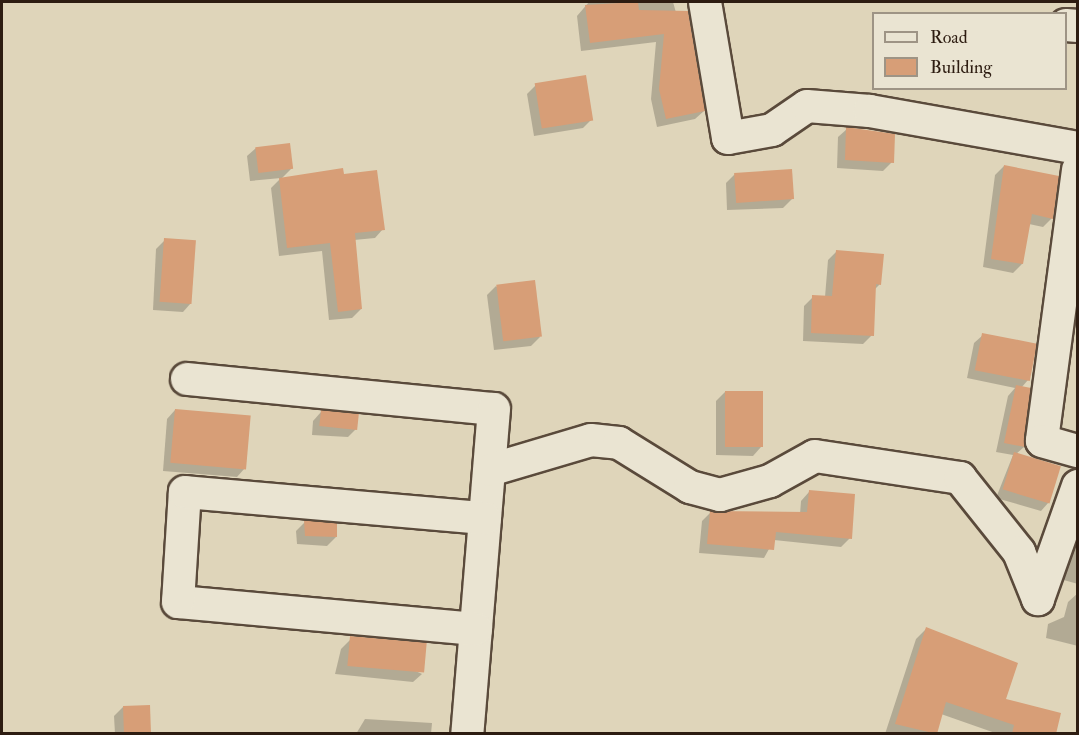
<!DOCTYPE html>
<html>
<head>
<meta charset="utf-8">
<style>
  body { margin:0 }
  #map { position:relative; width:1079px; height:735px; overflow:hidden; background:#dfd5ba; font-family:"IM FELL Double Pica",serif }
  div>[style] { position:absolute }
  [style*='--x'] { left:calc(var(--x)*1px); top:calc(var(--y)*1px); width:calc(var(--w)*1px); rotate:calc(var(--a)*1deg) }
  .shadow>* { inset:0; background:#0003 }
  .building>* { inset:0; background:#d79e77; transform-origin:0 0 }
  .roads { filter:drop-shadow(2px 0 #5a4a3b) drop-shadow(-2px 0 #5a4a3b) drop-shadow(0 2px #5a4a3b) drop-shadow(0 -2px #5a4a3b) }
  .street>* { height:32px; margin:-16px; padding:0 16px; transform-origin:16px; border-radius:16px; background:#eae4d2 }
  span { translate:-50% -50%; white-space:nowrap; text-align:center; line-height:1.15; -webkit-text-stroke:6px #eae4d2; paint-order:stroke }
  .frame { position:absolute; inset:0; border:3px solid #2d1c11; pointer-events:none }
  .legend { position:absolute; left:872px; top:12px; width:195px; height:78px; box-sizing:border-box; background:#eae4d2; border:2px solid #9e9485; margin:0; padding:8px 10px; list-style:none; font-size:18px; color:#2d1c11 }
  .legend li { display:flex; align-items:center; gap:12px; height:30px }
  .legend b { width:30px; border:2px solid #9e9485 }
</style>
</head>
<body>
<div id="map">
  <div class="shadow">
    <i style="clip-path:polygon(589px 2px,673px 2px,704px 111px,695px 119px,657px 127px,651px 99px,656px 42px,581px 51px,577px 16px)"></i>
    <i style="clip-path:polygon(536px 85px,591px 120px,583px 128px,534px 136px,527px 94px)"></i>
    <i style="clip-path:polygon(847px 129px,892px 162px,883px 171px,837px 168px,838px 137px)"></i>
    <i style="clip-path:polygon(256px 148px,291px 169px,281px 179px,343px 176px,383px 229px,375px 238px,354px 240px,361px 309px,352px 318px,329px 320px,322px 251px,279px 256px,271px 188px,281px 178px,250px 181px,247px 156px)"></i>
    <i style="clip-path:polygon(1004px 166px,1052px 218px,1043px 227px,1029px 224px,1022px 264px,1013px 273px,983px 267px,995px 175px)"></i>
    <i style="clip-path:polygon(735px 174px,792px 199px,783px 208px,727px 210px,726px 183px)"></i>
    <i style="clip-path:polygon(165px 240px,191px 303px,183px 312px,153px 310px,156px 249px)"></i>
    <i style="clip-path:polygon(837px 251px,880px 284px,874px 290px,872px 335px,863px 344px,803px 341px,804px 306px,813px 297px,825px 297px,828px 260px)"></i>
    <i style="clip-path:polygon(1078px 278px,1078px 313px,1070px 312px)"></i>
    <i style="clip-path:polygon(496px 286px,540px 337px,531px 346px,494px 350px,487px 295px)"></i>
    <i style="clip-path:polygon(983px 335px,1028px 380px,1021px 388px,1024px 447px,1016px 454px,1049px 502px,1041px 511px,996px 498px,1013px 455px,996px 452px,1008px 396px,1015px 388px,967px 378px,974px 343px)"></i>
    <i style="clip-path:polygon(725px 392px,761px 447px,753px 456px,716px 455px,716px 401px)"></i>
    <i style="clip-path:polygon(175px 410px,245px 468px,237px 477px,163px 471px,167px 419px)"></i>
    <i style="clip-path:polygon(321px 412px,357px 428px,348px 437px,312px 435px,313px 421px)"></i>
    <i style="clip-path:polygon(809px 492px,850px 538px,841px 547px,774px 540px,764px 558px,699px 553px,702px 521px,711px 512px,800px 514px,801px 501px)"></i>
    <i style="clip-path:polygon(305px 522px,336px 537px,327px 546px,297px 544px,296px 531px)"></i>
    <i style="clip-path:polygon(1078px 535px,1078px 584px,1060px 579px)"></i>
    <i style="clip-path:polygon(1078px 593px,1078px 646px,1046px 638px,1048px 624px,1064px 617px,1068px 602px)"></i>
    <i style="clip-path:polygon(926px 629px,1004px 700px,1054px 734px,998px 734px,941px 714px,935px 734px,885px 734px,916px 639px)"></i>
    <i style="clip-path:polygon(350px 640px,422px 674px,413px 682px,335px 674px,341px 649px)"></i>
    <i style="clip-path:polygon(123px 707px,149px 734px,115px 734px,114px 716px)"></i>
    <i style="clip-path:polygon(365px 719px,432px 723px,431px 734px,356px 734px)"></i>
  </div>
  <div class="building">
    <i style="clip-path:polygon(638px 2px,639px 10px,688px 11px,705px 111px,666px 119px,659px 89px,664px 34px,590px 43px,585px 5px)"></i>
    <i style="left:586px;top:75px;width:46px;height:52px;rotate:81deg"></i>
    <i style="clip-path:polygon(846px 127px,895px 134px,894px 163px,845px 160px)"></i>
    <i style="left:290px;top:143px;width:26px;height:35px;rotate:83deg"></i>
    <i style="clip-path:polygon(1004px 165px,1059px 176px,1053px 219px,1032px 214px,1023px 264px,991px 259px)"></i>
    <i style="clip-path:polygon(343px 168px,344px 174px,377px 170px,385px 230px,355px 233px,362px 309px,338px 312px,330px 243px,287px 248px,279px 178px)"></i>
    <i style="left:792px;top:169px;width:30px;height:58px;rotate:86deg"></i>
    <i style="left:164px;top:238px;width:32px;height:64px;rotate:4deg"></i>
    <i style="clip-path:polygon(836px 250px,884px 254px,881px 285px,876px 284px,874px 336px,811px 333px,812px 295px,832px 296px)"></i>
    <i style="left:535px;top:280px;width:57px;height:39px;rotate:83deg"></i>
    <i style="left:982px;top:333px;width:56px;height:38px;rotate:11deg"></i>
    <i style="clip-path:polygon(1016px 385px,1031px 388px,1025px 447px,1004px 443px)"></i>
    <i style="left:725px;top:391px;width:38px;height:56px"></i>
    <i style="left:175px;top:409px;width:76px;height:54px;rotate:5deg"></i>
    <i style="left:321px;top:410px;width:38px;height:16px;rotate:6deg"></i>
    <i style="left:1014px;top:452px;width:49px;height:39px;rotate:17deg"></i>
    <i style="clip-path:polygon(809px 490px,855px 494px,852px 539px,776px 532px,774px 550px,707px 544px,710px 511px,807px 512px)"></i>
    <i style="clip-path:polygon(304px 520px,337px 523px,337px 537px,305px 536px)"></i>
    <i style="clip-path:polygon(926px 627px,1018px 663px,1006px 699px,1061px 713px,1056px 734px,1012px 734px,1014px 725px,946px 702px,937px 734px,895px 724px)"></i>
    <i style="left:350px;top:636px;width:77px;height:30px;rotate:5deg"></i>
    <i style="left:150px;top:705px;width:29px;height:27px;rotate:88deg"></i>
  </div>
  <div class="roads">
    <div class="street">
      <i style="--x:705;--y:2;--w:138;--a:80.4"></i>
      <i style="--x:728;--y:138;--w:45;--a:-10.3"></i>
      <i style="--x:772;--y:130;--w:42;--a:-34.4"></i>
      <i style="--x:807;--y:106;--w:63;--a:4.5"></i>
      <i style="--x:870;--y:111;--w:211;--a:10.1"></i>
      <i style="--x:1066;--y:25;--w:12;--a:5"></i>
      <i style="--x:1078;--y:170;--w:273;--a:97.6"></i>
      <i style="--x:1042;--y:441;--w:37;--a:16"></i>
      <i style="--x:187;--y:379;--w:308;--a:5.6"></i>
      <i style="--x:494;--y:409;--w:326;--a:94.7"></i>
      <i style="--x:490;--y:470;--w:105;--a:-16.5"></i>
      <i style="--x:591;--y:440;--w:28;--a:6"></i>
      <i style="--x:619;--y:443;--w:84;--a:31.8"></i>
      <i style="--x:690;--y:487;--w:31;--a:15"></i>
      <i style="--x:720;--y:495;--w:52;--a:-15.6"></i>
      <i style="--x:770;--y:481;--w:51;--a:-29.1"></i>
      <i style="--x:815;--y:456;--w:147;--a:8.6"></i>
      <i style="--x:960;--y:478;--w:95;--a:51.4"></i>
      <i style="--x:1019;--y:552;--w:51;--a:68"></i>
      <i style="--x:1038;--y:599;--w:120;--a:-70.5"></i>
      <i style="--x:476;--y:629;--w:299;--a:-174.8"></i>
      <i style="--x:178;--y:602;--w:110;--a:-86.4"></i>
      <i style="--x:185;--y:492;--w:301;--a:5"></i>
    </div>
  </div>
  <div class="frame"></div>
  <ul class="legend">
  <li><b style="height:8px;background:#eae4d2"></b>Road</li>
  <li><b style="height:16px;background:#d79e77"></b>Building</li>
  </ul>
</div>
</body>
</html>
